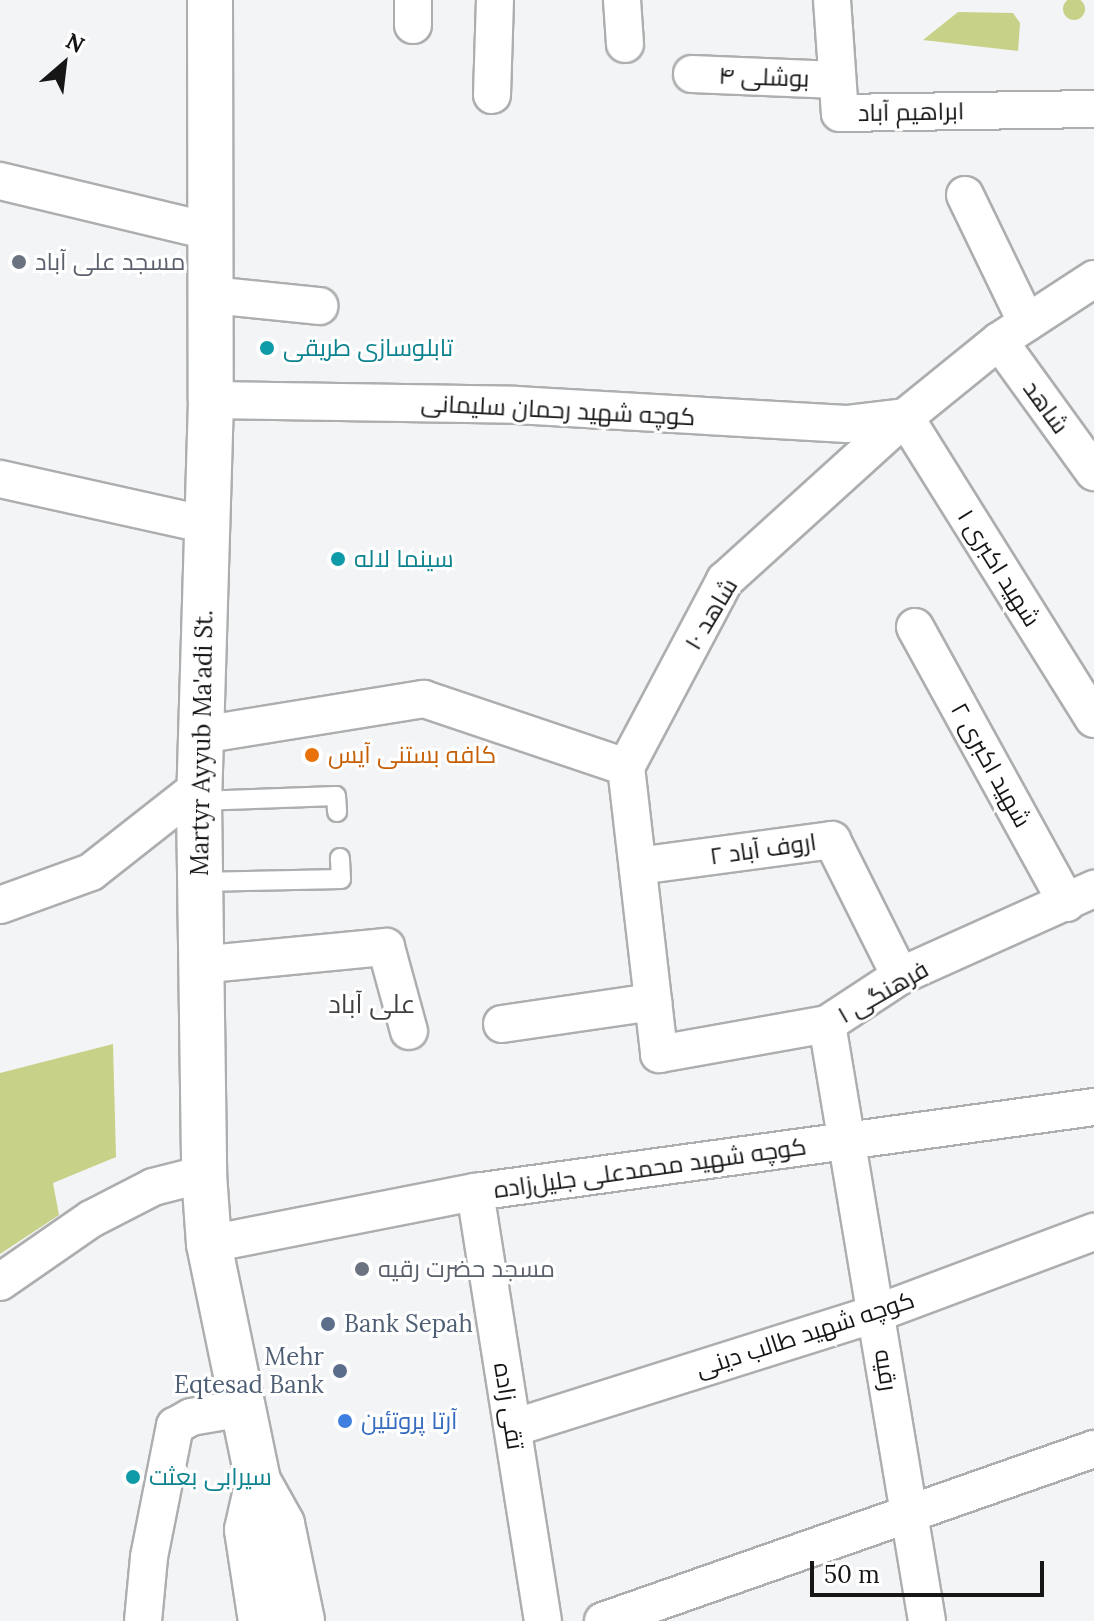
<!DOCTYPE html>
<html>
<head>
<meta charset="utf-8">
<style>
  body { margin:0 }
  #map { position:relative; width:1094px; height:1621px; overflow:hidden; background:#f3f4f6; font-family:Lora,Cairo,serif }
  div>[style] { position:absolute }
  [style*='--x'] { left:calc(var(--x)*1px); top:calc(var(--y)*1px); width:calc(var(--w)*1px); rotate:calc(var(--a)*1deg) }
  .green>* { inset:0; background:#c8d188 }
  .round { border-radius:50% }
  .roads { filter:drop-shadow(2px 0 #adaeaf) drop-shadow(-2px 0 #adaeaf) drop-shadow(0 2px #adaeaf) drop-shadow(0 -2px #adaeaf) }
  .service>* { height:18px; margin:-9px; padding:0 9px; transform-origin:9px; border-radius:9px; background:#fff }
  .minor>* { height:36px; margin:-18px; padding:0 18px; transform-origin:18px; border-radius:18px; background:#fff }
  .secondary>* { height:44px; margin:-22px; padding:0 22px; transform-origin:22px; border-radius:22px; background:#fff }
  .dots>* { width:22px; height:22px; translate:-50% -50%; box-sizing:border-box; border:4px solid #fff; border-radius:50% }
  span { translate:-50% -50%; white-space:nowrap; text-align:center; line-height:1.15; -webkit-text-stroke:6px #fff; paint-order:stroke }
  .street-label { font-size:24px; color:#161617 }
  .worship-label { font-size:24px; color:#5b616d }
  .left { translate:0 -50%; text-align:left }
  .culture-label { font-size:24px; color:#0d838f }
  .food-label { font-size:24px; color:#c56008 }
  .service-label { font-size:24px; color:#4e5e75 }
  .right { translate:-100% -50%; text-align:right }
  .shop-label { font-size:24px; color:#366cbe }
  .neighbourhood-label { font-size:26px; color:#404142 }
  .north { position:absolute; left:24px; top:24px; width:80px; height:80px; -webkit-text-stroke:6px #fff; paint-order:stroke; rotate:28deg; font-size:22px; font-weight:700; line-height:32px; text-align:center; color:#161617 }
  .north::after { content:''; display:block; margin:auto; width:28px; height:36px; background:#161617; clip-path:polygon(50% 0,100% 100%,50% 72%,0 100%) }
  .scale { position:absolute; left:810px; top:1561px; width:234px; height:36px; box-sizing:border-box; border:4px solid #161617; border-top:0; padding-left:10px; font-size:24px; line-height:28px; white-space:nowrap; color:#161617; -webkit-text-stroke:6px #fff; paint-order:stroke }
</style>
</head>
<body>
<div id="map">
  <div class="green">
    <i class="round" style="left:1063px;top:-2px;width:22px;height:22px"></i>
    <i style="clip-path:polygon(958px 12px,1013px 13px,1020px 23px,1018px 51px,923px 40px)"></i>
    <i style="clip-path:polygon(113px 1044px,116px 1157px,53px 1183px,59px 1215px,0 1254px,0 1073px)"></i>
  </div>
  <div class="roads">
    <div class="service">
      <i style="--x:199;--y:801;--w:137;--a:-2.1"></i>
      <i style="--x:336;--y:796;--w:16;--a:86"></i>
      <i style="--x:199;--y:882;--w:142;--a:-1.2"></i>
      <i style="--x:341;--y:879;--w:21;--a:-93"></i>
    </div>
    <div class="minor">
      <i style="--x:622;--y:0;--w:44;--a:86.1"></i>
      <i style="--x:832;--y:0;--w:113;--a:86"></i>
      <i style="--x:840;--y:113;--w:254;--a:-0.9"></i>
      <i style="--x:413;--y:25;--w:25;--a:-90"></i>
      <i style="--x:692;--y:74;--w:145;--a:2.4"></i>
      <i style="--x:492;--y:95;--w:95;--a:-88.2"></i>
      <i style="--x:0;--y:181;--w:218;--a:13.5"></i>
      <i style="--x:965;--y:195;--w:142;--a:64.2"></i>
      <i style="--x:1094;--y:279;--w:113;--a:146.9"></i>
      <i style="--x:999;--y:341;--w:121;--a:141"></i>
      <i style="--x:905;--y:417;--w:243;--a:137.8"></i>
      <i style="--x:725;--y:580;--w:212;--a:117.9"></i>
      <i style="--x:626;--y:767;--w:289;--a:83.4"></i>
      <i style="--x:659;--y:1054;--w:171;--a:-10.1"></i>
      <i style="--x:827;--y:1024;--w:87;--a:-33.3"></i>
      <i style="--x:900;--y:976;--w:213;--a:-24.2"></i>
      <i style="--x:211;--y:295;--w:109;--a:5.8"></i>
      <i style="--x:999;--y:341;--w:162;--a:54.1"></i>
      <i style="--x:211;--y:400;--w:305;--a:0.9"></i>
      <i style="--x:516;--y:405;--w:331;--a:3.3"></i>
      <i style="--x:846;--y:424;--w:59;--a:-6.8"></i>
      <i style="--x:905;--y:417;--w:356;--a:58"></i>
      <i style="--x:0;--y:479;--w:212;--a:12.5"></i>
      <i style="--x:915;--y:627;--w:315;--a:61.2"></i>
      <i style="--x:201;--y:735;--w:226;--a:-9.2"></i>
      <i style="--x:424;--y:699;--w:213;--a:18.6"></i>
      <i style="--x:638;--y:866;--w:196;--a:-7.6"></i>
      <i style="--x:832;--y:840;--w:152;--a:63.4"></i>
      <i style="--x:0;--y:905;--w:97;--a:-19.9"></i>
      <i style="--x:91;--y:872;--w:137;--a:-38.2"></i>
      <i style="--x:198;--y:965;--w:189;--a:-5.5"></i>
      <i style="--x:386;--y:947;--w:87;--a:74.7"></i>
      <i style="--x:502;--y:1024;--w:153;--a:-8.3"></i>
      <i style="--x:827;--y:1024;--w:605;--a:80.49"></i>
      <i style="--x:475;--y:1192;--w:434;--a:81"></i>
      <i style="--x:209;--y:1244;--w:271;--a:-11.1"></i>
      <i style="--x:475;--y:1192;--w:625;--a:-7.82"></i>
      <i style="--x:0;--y:1282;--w:111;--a:-34.7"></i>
      <i style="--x:91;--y:1219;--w:70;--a:-27.3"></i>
      <i style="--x:153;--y:1187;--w:53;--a:-14.3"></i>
      <i style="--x:513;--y:1428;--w:382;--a:-17.5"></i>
      <i style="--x:877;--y:1313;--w:232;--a:-20.5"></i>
      <i style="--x:143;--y:1621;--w:64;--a:-84.6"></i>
      <i style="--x:149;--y:1557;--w:134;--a:-78.8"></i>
      <i style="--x:175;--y:1426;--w:18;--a:-29"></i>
      <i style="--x:191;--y:1417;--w:53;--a:-9.8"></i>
      <i style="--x:603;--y:1621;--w:520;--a:-19.31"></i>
    </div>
    <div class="secondary">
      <i style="--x:210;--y:0;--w:400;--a:89.9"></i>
      <i style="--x:211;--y:400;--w:401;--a:91.7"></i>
      <i style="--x:199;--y:801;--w:373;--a:89.2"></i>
      <i style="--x:204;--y:1174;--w:70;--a:85.9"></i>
      <i style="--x:209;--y:1244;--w:242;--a:78.3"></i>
      <i style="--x:258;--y:1481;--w:49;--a:60.8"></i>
      <i style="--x:282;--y:1524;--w:99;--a:78.3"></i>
      <i style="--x:258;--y:1481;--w:50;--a:102.7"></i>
      <i style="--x:247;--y:1530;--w:92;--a:81.3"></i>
    </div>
  </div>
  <div class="dots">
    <i style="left:19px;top:262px;background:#6b7280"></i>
    <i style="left:267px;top:348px;background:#0f9aa8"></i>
    <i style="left:338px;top:559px;background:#0f9aa8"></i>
    <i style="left:312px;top:755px;background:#e8710a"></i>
    <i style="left:362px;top:1269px;background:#6b7280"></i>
    <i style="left:328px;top:1324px;background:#5c6f8a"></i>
    <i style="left:340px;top:1371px;background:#5c6f8a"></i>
    <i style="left:345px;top:1421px;background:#3f7fe0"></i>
    <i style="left:133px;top:1477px;background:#0f9aa8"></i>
  </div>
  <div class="street-label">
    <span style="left:764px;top:77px;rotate:2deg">بوشلی ۴</span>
    <span style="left:911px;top:112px;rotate:-1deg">ابراهیم آباد</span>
    <span style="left:1046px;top:407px;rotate:54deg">شاهد</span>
    <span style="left:558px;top:410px;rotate:3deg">کوچه شهید رحمان سلیمانی</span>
    <span style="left:999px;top:568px;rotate:58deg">شهید اکبری ۱</span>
    <span style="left:711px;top:614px;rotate:-59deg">شاهد ۱۰</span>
    <span style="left:202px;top:743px;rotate:-89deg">Martyr Ayyub Ma'adi St.</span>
    <span style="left:991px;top:765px;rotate:61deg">شهید اکبری ۲</span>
    <span style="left:763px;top:849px;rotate:-8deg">اروف آباد ۲</span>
    <span style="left:883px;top:992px;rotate:-30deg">فرهنگی ۱</span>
    <span style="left:650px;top:1168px;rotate:-8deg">کوچه شهید محمدعلی جلیل‌زاده</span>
    <span style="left:805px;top:1334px;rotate:-18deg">کوچه شهید طالب دینی</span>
    <span style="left:886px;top:1370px;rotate:81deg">رقیه</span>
    <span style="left:509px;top:1406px;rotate:81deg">تقی زاده</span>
  </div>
  <div class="worship-label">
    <span class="left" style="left:35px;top:262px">مسجد علی آباد</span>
    <span class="left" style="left:378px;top:1269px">مسجد حضرت رقیه</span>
  </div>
  <div class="culture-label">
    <span class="left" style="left:283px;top:348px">تابلوسازی طریقی</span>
    <span class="left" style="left:354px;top:559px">سینما لاله</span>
    <span class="left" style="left:149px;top:1477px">سیرابی بعثت</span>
  </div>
  <div class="food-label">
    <span class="left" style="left:328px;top:755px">کافه بستنی آیس</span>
  </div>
  <div class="service-label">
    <span class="left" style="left:344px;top:1324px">Bank Sepah</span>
    <span class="right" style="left:324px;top:1371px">Mehr<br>Eqtesad Bank</span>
  </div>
  <div class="shop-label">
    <span class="left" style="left:361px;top:1421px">آرتا پروتئین</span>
  </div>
  <div class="neighbourhood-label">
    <span style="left:372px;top:1004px">علی آباد</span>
  </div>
  <div class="north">N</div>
  <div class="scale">50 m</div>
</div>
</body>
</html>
